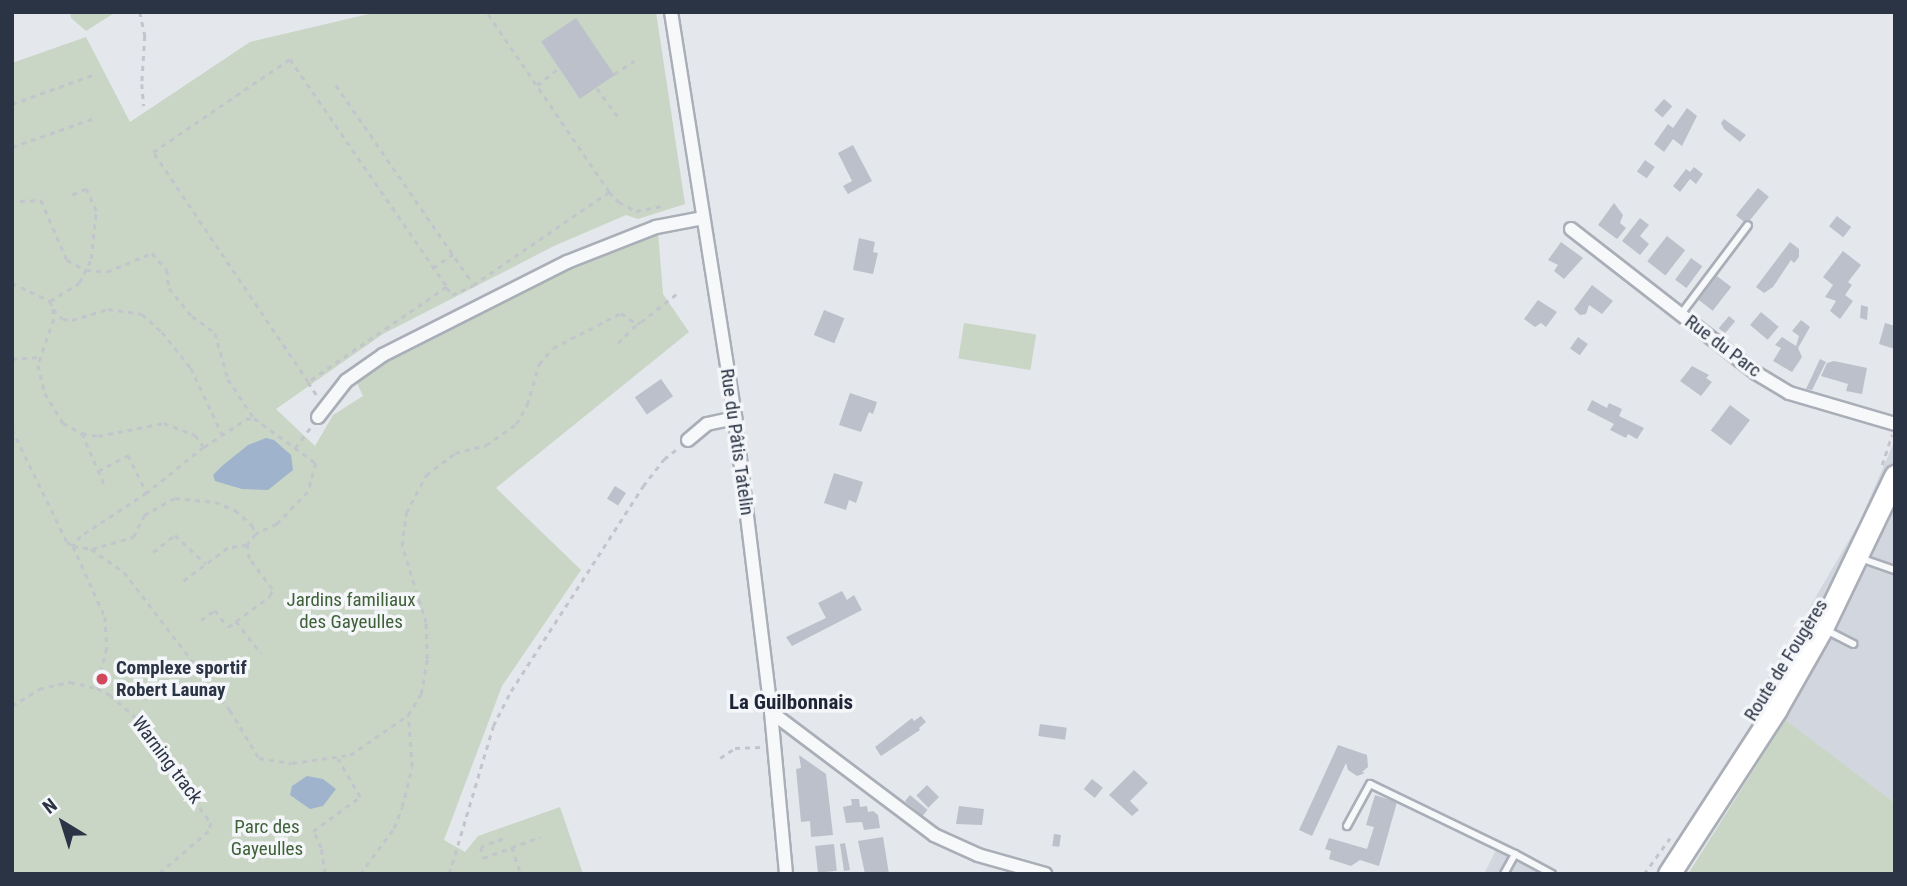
<!DOCTYPE html>
<html>
<head>
<meta charset="utf-8">
<style>
  body { margin:0 }
  #map { position:relative; width:1907px; height:886px; overflow:hidden; background:#e4e7ec; font-family:"Roboto Condensed",sans-serif }
  div>[style] { position:absolute }
  [style*='--x'] { left:calc(var(--x)*1px); top:calc(var(--y)*1px); width:calc(var(--w)*1px); rotate:calc(var(--a)*1deg) }
  .built>* { inset:0; background:#d2d6de }
  .green>* { inset:0; background:#c9d6c5; transform-origin:0 0 }
  .water>* { inset:0; background:#9fb4cc }
  .building>* { inset:0; background:#bbc0ca; transform-origin:0 0 }
  .path>* { height:2.5px; margin-top:-1.25px; transform-origin:0; background:repeating-linear-gradient(90deg,#c2c5cb 0 5px,transparent 0 10px) }
  .roads { filter:drop-shadow(2px 0 #a9aeb7) drop-shadow(-2px 0 #a9aeb7) drop-shadow(0 2px #a9aeb7) drop-shadow(0 -2px #a9aeb7) }
  .service>* { height:6px; margin:-3px; padding:0 3px; transform-origin:3px; border-radius:3px; background:#f7f8fa }
  .minor>* { height:12px; margin:-6px; padding:0 6px; transform-origin:6px; border-radius:6px; background:#f7f8fa }
  .primary>* { height:21px; margin:-10.5px; padding:0 10.5px; transform-origin:10.5px; border-radius:10.5px; background:#fff }
  .dots>* { width:19px; height:19px; translate:-50% -50%; box-sizing:border-box; border:4px solid #f4f6f9; border-radius:50% }
  span { translate:-50% -50%; white-space:nowrap; text-align:center; line-height:1.15; -webkit-text-stroke:7px #f4f6f9; paint-order:stroke }
  .street-label { font-size:19px; color:#2b3445 }
  .park-label { font-size:19px; color:#3f6138 }
  .poi-label { font-size:19px; color:#2b3445; font-weight:700 }
  .left { translate:0 -50%; text-align:left }
  .neighbourhood-label { font-size:21px; color:#1d2536; font-weight:700 }
  .frame { position:absolute; inset:0; border:14px solid #2b3445; pointer-events:none }
  .north { position:absolute; left:28px; top:788px; width:70px; height:70px; -webkit-text-stroke:5px #f4f6f9; paint-order:stroke; rotate:322deg; font-size:19px; font-weight:700; line-height:28px; text-align:center; color:#2b3445 }
  .north::after { content:''; display:block; margin:auto; width:24px; height:32px; background:#2b3445; clip-path:polygon(50% 0,100% 100%,50% 72%,0 100%) }
</style>
</head>
<body>
<div id="map">
  <div class="built">
    <i style="clip-path:polygon(1895px 440px,1895px 803px,1756px 699px,1859px 523px)"></i>
    <i style="clip-path:polygon(1496px 850px,1542px 874px,1484px 874px)"></i>
  </div>
  <div class="green">
    <i style="clip-path:polygon(70px 12px,116px 12px,86px 31px,71px 18px)"></i>
    <i style="clip-path:polygon(377px 12px,656px 12px,685px 204px,638px 219px,626px 215px,554px 246px,383px 334px,276px 409px,315px 446px,333px 415px,363px 396px,357px 383px,394px 355px,478px 316px,562px 270px,658px 232px,663px 294px,689px 332px,496px 488px,581px 570px,502px 686px,444px 840px,465px 852px,478px 836px,560px 807px,583px 874px,12px 874px,12px 63px,86px 37px,130px 122px,250px 42px)"></i>
    <i style="left:964px;top:323px;width:73px;height:36px;rotate:9deg"></i>
    <i style="clip-path:polygon(1785px 720px,1895px 803px,1895px 874px,1688px 874px)"></i>
  </div>
  <div class="water">
    <i style="clip-path:polygon(266px 438px,274px 440px,291px 455px,293px 470px,268px 490px,242px 489px,215px 481px,213px 475px,222px 466px,248px 445px)"></i>
    <i style="clip-path:polygon(307px 776px,323px 779px,336px 789px,323px 806px,310px 809px,290px 795px,292px 786px)"></i>
  </div>
  <div class="building">
    <i style="left:576px;top:18px;width:69px;height:42px;rotate:56deg"></i>
    <i style="left:1664px;top:99px;width:11px;height:15px;rotate:41deg"></i>
    <i style="clip-path:polygon(1687px 108px,1697px 116px,1682px 146px,1673px 139px,1664px 152px,1654px 144px,1668px 124px,1673px 128px)"></i>
    <i style="clip-path:polygon(1724px 119px,1746px 135px,1740px 142px,1724px 129px,1721px 123px)"></i>
    <i style="clip-path:polygon(853px 145px,872px 181px,848px 194px,843px 186px,852px 181px,838px 153px)"></i>
    <i style="left:1645px;top:160px;width:12px;height:14px;rotate:35deg"></i>
    <i style="clip-path:polygon(1694px 167px,1703px 174px,1696px 184px,1690px 179px,1680px 192px,1673px 186px,1686px 169px,1690px 172px)"></i>
    <i style="left:1758px;top:188px;width:14px;height:35px;rotate:39deg"></i>
    <i style="clip-path:polygon(1614px 203px,1623px 215px,1620px 223px,1626px 228px,1617px 239px,1598px 225px)"></i>
    <i style="left:1837px;top:216px;width:18px;height:13px;rotate:38deg"></i>
    <i style="clip-path:polygon(1640px 218px,1649px 225px,1640px 236px,1649px 244px,1640px 255px,1622px 241px)"></i>
    <i style="left:1667px;top:236px;width:23px;height:32px;rotate:38deg"></i>
    <i style="clip-path:polygon(859px 238px,875px 242px,873px 252px,878px 253px,873px 274px,853px 270px)"></i>
    <i style="clip-path:polygon(1561px 242px,1583px 258px,1564px 279px,1554px 271px,1558px 265px,1548px 260px)"></i>
    <i style="clip-path:polygon(1790px 242px,1799px 249px,1799px 257px,1794px 263px,1791px 260px,1773px 287px,1764px 293px,1756px 287px)"></i>
    <i style="clip-path:polygon(1843px 251px,1861px 265px,1848px 282px,1852px 285px,1845px 295px,1853px 301px,1840px 319px,1830px 311px,1836px 301px,1825px 297px,1833px 285px,1823px 277px)"></i>
    <i style="left:1691px;top:258px;width:14px;height:27px;rotate:36deg"></i>
    <i style="left:1717px;top:276px;width:18px;height:30px;rotate:38deg"></i>
    <i style="clip-path:polygon(1592px 285px,1613px 301px,1602px 314px,1589px 305px,1586px 314px,1580px 315px,1574px 309px)"></i>
    <i style="clip-path:polygon(1538px 300px,1557px 312px,1546px 327px,1541px 323px,1535px 327px,1524px 319px)"></i>
    <i style="clip-path:polygon(1861px 305px,1868px 307px,1867px 320px,1860px 318px)"></i>
    <i style="left:824px;top:310px;width:22px;height:27px;rotate:22deg"></i>
    <i style="left:1761px;top:312px;width:23px;height:17px;rotate:40deg"></i>
    <i style="left:1729px;top:316px;width:8px;height:16px;rotate:40deg"></i>
    <i style="clip-path:polygon(1801px 320px,1810px 327px,1798px 348px,1802px 357px,1792px 372px,1773px 361px,1781px 348px,1775px 345px,1782px 337px,1796px 346px,1799px 336px,1792px 331px)"></i>
    <i style="clip-path:polygon(1885px 323px,1895px 326px,1895px 349px,1879px 344px)"></i>
    <i style="left:1578px;top:337px;width:12px;height:14px;rotate:35deg"></i>
    <i style="clip-path:polygon(1820px 359px,1826px 362px,1812px 390px,1806px 389px)"></i>
    <i style="clip-path:polygon(1834px 361px,1867px 368px,1862px 394px,1846px 391px,1848px 384px,1821px 376px,1827px 363px)"></i>
    <i style="clip-path:polygon(1692px 366px,1709px 375px,1706px 378px,1712px 382px,1701px 396px,1680px 381px)"></i>
    <i style="left:661px;top:379px;width:21px;height:32px;rotate:55deg"></i>
    <i style="clip-path:polygon(850px 393px,877px 402px,873px 414px,869px 412px,861px 432px,839px 425px)"></i>
    <i style="clip-path:polygon(1592px 400px,1607px 408px,1609px 403px,1622px 409px,1619px 416px,1644px 428px,1637px 439px,1628px 434px,1626px 438px,1610px 430px,1614px 424px,1587px 410px)"></i>
    <i style="left:1730px;top:405px;width:25px;height:32px;rotate:37deg"></i>
    <i style="clip-path:polygon(834px 473px,863px 482px,856px 503px,849px 500px,846px 510px,824px 503px)"></i>
    <i style="left:615px;top:486px;width:13px;height:15px;rotate:32deg"></i>
    <i style="clip-path:polygon(842px 591px,847px 600px,854px 595px,862px 610px,792px 646px,786px 637px,826px 618px,818px 603px)"></i>
    <i style="clip-path:polygon(921px 716px,926px 722px,919px 728px,920px 730px,881px 756px,875px 747px,912px 718px,914px 721px)"></i>
    <i style="left:1040px;top:724px;width:27px;height:12px;rotate:8deg"></i>
    <i style="clip-path:polygon(1338px 745px,1367px 755px,1368px 767px,1362px 772px,1365px 773px,1357px 776px,1348px 770px,1346px 763px,1312px 836px,1299px 830px)"></i>
    <i style="clip-path:polygon(799px 755px,826px 774px,833px 835px,811px 837px,810px 821px,801px 822px,796px 769px,801px 768px)"></i>
    <i style="clip-path:polygon(1134px 770px,1148px 783px,1130px 801px,1139px 810px,1132px 816px,1109px 795px)"></i>
    <i style="left:1092px;top:779px;width:14px;height:13px;rotate:39deg"></i>
    <i style="left:927px;top:785px;width:17px;height:15px;rotate:45deg"></i>
    <i style="left:910px;top:795px;width:23px;height:8px;rotate:40deg"></i>
    <i style="clip-path:polygon(1375px 795px,1397px 802px,1379px 866px,1360px 860px,1351px 866px,1329px 859px,1331px 851px,1325px 849px,1329px 838px,1367px 849px,1374px 827px,1366px 825px)"></i>
    <i style="clip-path:polygon(851px 799px,859px 799px,860px 807px,867px 806px,868px 812px,873px 811px,878px 815px,880px 828px,864px 830px,862px 822px,846px 823px,843px 807px,852px 805px)"></i>
    <i style="clip-path:polygon(959px 806px,984px 809px,982px 825px,956px 824px)"></i>
    <i style="left:1054px;top:834px;width:7px;height:12px;rotate:8deg"></i>
    <i style="clip-path:polygon(883px 837px,889px 874px,865px 874px,858px 841px)"></i>
    <i style="clip-path:polygon(845px 843px,850px 870px,844px 871px,840px 844px)"></i>
    <i style="left:834px;top:844px;width:27px;height:19px;rotate:84deg"></i>
  </div>
  <div class="path">
    <i style="--x:140;--y:12;--w:25;--a:78"></i>
    <i style="--x:145;--y:36;--w:48;--a:93.6"></i>
    <i style="--x:142;--y:84;--w:22;--a:85"></i>
    <i style="--x:290;--y:59;--w:277;--a:55.4"></i>
    <i style="--x:447;--y:287;--w:168;--a:145.6"></i>
    <i style="--x:308;--y:382;--w:277;--a:-124"></i>
    <i style="--x:153;--y:152;--w:166;--a:-34.2"></i>
    <i style="--x:614;--y:74;--w:24;--a:-33"></i>
    <i style="--x:336;--y:85;--w:236;--a:55.4"></i>
    <i style="--x:537;--y:85;--w:29;--a:-38"></i>
    <i style="--x:597;--y:88;--w:39;--a:54"></i>
    <i style="--x:12;--y:104;--w:85;--a:-19.9"></i>
    <i style="--x:12;--y:147;--w:90;--a:-19.4"></i>
    <i style="--x:609;--y:192;--w:14;--a:45"></i>
    <i style="--x:619;--y:202;--w:19;--a:28"></i>
    <i style="--x:636;--y:211;--w:25;--a:-11"></i>
    <i style="--x:20;--y:201;--w:21;--a:-3"></i>
    <i style="--x:41;--y:200;--w:65;--a:66.6"></i>
    <i style="--x:67;--y:260;--w:21;--a:28"></i>
    <i style="--x:86;--y:270;--w:21;--a:5"></i>
    <i style="--x:107;--y:272;--w:49;--a:-22.9"></i>
    <i style="--x:152;--y:253;--w:23;--a:49"></i>
    <i style="--x:167;--y:270;--w:18;--a:84"></i>
    <i style="--x:169;--y:288;--w:36;--a:51"></i>
    <i style="--x:192;--y:316;--w:29;--a:36"></i>
    <i style="--x:215;--y:333;--w:48;--a:74.2"></i>
    <i style="--x:228;--y:379;--w:47;--a:56.3"></i>
    <i style="--x:254;--y:418;--w:77;--a:36"></i>
    <i style="--x:316;--y:463;--w:30;--a:105"></i>
    <i style="--x:308;--y:492;--w:45;--a:134.1"></i>
    <i style="--x:277;--y:524;--w:23;--a:155"></i>
    <i style="--x:256;--y:534;--w:14;--a:129"></i>
    <i style="--x:247;--y:545;--w:19;--a:171"></i>
    <i style="--x:228;--y:548;--w:59;--a:143.3"></i>
    <i style="--x:433;--y:268;--w:24;--a:-35"></i>
    <i style="--x:12;--y:283;--w:42;--a:25.3"></i>
    <i style="--x:50;--y:301;--w:9;--a:69"></i>
    <i style="--x:53;--y:309;--w:10;--a:84"></i>
    <i style="--x:54;--y:319;--w:49;--a:109.2"></i>
    <i style="--x:38;--y:365;--w:29;--a:76"></i>
    <i style="--x:45;--y:393;--w:35;--a:59"></i>
    <i style="--x:63;--y:423;--w:21;--a:28"></i>
    <i style="--x:82;--y:433;--w:16;--a:11"></i>
    <i style="--x:98;--y:436;--w:67;--a:-11.1"></i>
    <i style="--x:164;--y:423;--w:33;--a:21"></i>
    <i style="--x:195;--y:435;--w:15;--a:53"></i>
    <i style="--x:204;--y:447;--w:73;--a:141.1"></i>
    <i style="--x:147;--y:493;--w:79;--a:146.9"></i>
    <i style="--x:81;--y:536;--w:13;--a:129"></i>
    <i style="--x:73;--y:546;--w:18;--a:9"></i>
    <i style="--x:91;--y:549;--w:40;--a:34.9"></i>
    <i style="--x:124;--y:572;--w:174;--a:52.5"></i>
    <i style="--x:230;--y:710;--w:56;--a:58.9"></i>
    <i style="--x:259;--y:758;--w:33;--a:9"></i>
    <i style="--x:292;--y:763;--w:59;--a:-7.9"></i>
    <i style="--x:350;--y:755;--w:70;--a:-34.6"></i>
    <i style="--x:408;--y:715;--w:25;--a:-58"></i>
    <i style="--x:421;--y:694;--w:36;--a:-80"></i>
    <i style="--x:427;--y:659;--w:36;--a:-92"></i>
    <i style="--x:426;--y:623;--w:81;--a:-107.3"></i>
    <i style="--x:402;--y:546;--w:33;--a:-83"></i>
    <i style="--x:406;--y:513;--w:43;--a:-62.2"></i>
    <i style="--x:426;--y:475;--w:36;--a:-37"></i>
    <i style="--x:455;--y:453;--w:32;--a:-14"></i>
    <i style="--x:486;--y:445;--w:37;--a:-35"></i>
    <i style="--x:516;--y:424;--w:22;--a:-60"></i>
    <i style="--x:527;--y:405;--w:43;--a:-73.7"></i>
    <i style="--x:539;--y:364;--w:21;--a:-49"></i>
    <i style="--x:553;--y:348;--w:76;--a:-27.2"></i>
    <i style="--x:621;--y:313;--w:19;--a:35"></i>
    <i style="--x:637;--y:324;--w:4;--a:-27"></i>
    <i style="--x:641;--y:322;--w:48;--a:-38.3"></i>
    <i style="--x:447;--y:287;--w:9;--a:58"></i>
    <i style="--x:452;--y:295;--w:23;--a:-25"></i>
    <i style="--x:473;--y:285;--w:165;--a:-34.4"></i>
    <i style="--x:609;--y:192;--w:218;--a:-124.3"></i>
    <i style="--x:50;--y:301;--w:34;--a:-32"></i>
    <i style="--x:79;--y:283;--w:27;--a:-63"></i>
    <i style="--x:91;--y:259;--w:48;--a:-84.1"></i>
    <i style="--x:96;--y:211;--w:24;--a:-114"></i>
    <i style="--x:86;--y:189;--w:17;--a:156"></i>
    <i style="--x:53;--y:309;--w:14;--a:45"></i>
    <i style="--x:63;--y:319;--w:9;--a:6"></i>
    <i style="--x:72;--y:320;--w:38;--a:-17"></i>
    <i style="--x:108;--y:309;--w:34;--a:8"></i>
    <i style="--x:142;--y:314;--w:27;--a:42"></i>
    <i style="--x:162;--y:332;--w:46;--a:51.1"></i>
    <i style="--x:191;--y:368;--w:73;--a:64.8"></i>
    <i style="--x:618;--y:343;--w:27;--a:-45"></i>
    <i style="--x:12;--y:359;--w:28;--a:-4"></i>
    <i style="--x:308;--y:382;--w:18;--a:56"></i>
    <i style="--x:12;--y:429;--w:126;--a:64"></i>
    <i style="--x:67;--y:542;--w:7;--a:34"></i>
    <i style="--x:73;--y:546;--w:78;--a:65.7"></i>
    <i style="--x:105;--y:617;--w:31;--a:86"></i>
    <i style="--x:107;--y:648;--w:41;--a:104"></i>
    <i style="--x:82;--y:433;--w:60;--a:66.4"></i>
    <i style="--x:204;--y:447;--w:50;--a:-33.7"></i>
    <i style="--x:246;--y:419;--w:8;--a:-7"></i>
    <i style="--x:295;--y:448;--w:25;--a:-53"></i>
    <i style="--x:1882;--y:465;--w:32;--a:-72"></i>
    <i style="--x:98;--y:471;--w:34;--a:-28"></i>
    <i style="--x:128;--y:455;--w:42;--a:63.4"></i>
    <i style="--x:92;--y:549;--w:43;--a:-16.3"></i>
    <i style="--x:133;--y:537;--w:25;--a:-63"></i>
    <i style="--x:144;--y:515;--w:35;--a:-29"></i>
    <i style="--x:175;--y:498;--w:40;--a:5.7"></i>
    <i style="--x:215;--y:502;--w:22;--a:22"></i>
    <i style="--x:235;--y:510;--w:23;--a:41"></i>
    <i style="--x:252;--y:525;--w:10;--a:66"></i>
    <i style="--x:153;--y:552;--w:28;--a:-38"></i>
    <i style="--x:175;--y:535;--w:42;--a:43.1"></i>
    <i style="--x:201;--y:620;--w:17;--a:-36"></i>
    <i style="--x:215;--y:610;--w:21;--a:53"></i>
    <i style="--x:228;--y:627;--w:52;--a:-36.4"></i>
    <i style="--x:270;--y:596;--w:7;--a:-74"></i>
    <i style="--x:272;--y:589;--w:38;--a:-127"></i>
    <i style="--x:249;--y:559;--w:14;--a:-98"></i>
    <i style="--x:236;--y:621;--w:41;--a:52"></i>
    <i style="--x:12;--y:706;--w:32;--a:-32"></i>
    <i style="--x:39;--y:689;--w:32;--a:-13"></i>
    <i style="--x:70;--y:682;--w:28;--a:13"></i>
    <i style="--x:97;--y:688;--w:15;--a:28"></i>
    <i style="--x:110;--y:695;--w:35;--a:41"></i>
    <i style="--x:136;--y:718;--w:129;--a:54.5"></i>
    <i style="--x:211;--y:823;--w:8;--a:104"></i>
    <i style="--x:209;--y:831;--w:66;--a:139.3"></i>
    <i style="--x:720;--y:758;--w:18;--a:-34"></i>
    <i style="--x:735;--y:748;--w:26;--a:-2"></i>
    <i style="--x:503;--y:839;--w:23;--a:160"></i>
    <i style="--x:481;--y:847;--w:11;--a:80"></i>
    <i style="--x:483;--y:858;--w:61;--a:-20.2"></i>
    <i style="--x:512;--y:847;--w:28;--a:72"></i>
    <i style="--x:325;--y:874;--w:26;--a:-99"></i>
    <i style="--x:321;--y:848;--w:19;--a:-115"></i>
    <i style="--x:313;--y:831;--w:58;--a:-35.9"></i>
    <i style="--x:360;--y:797;--w:44;--a:-120.1"></i>
    <i style="--x:360;--y:874;--w:57;--a:-53.5"></i>
    <i style="--x:394;--y:828;--w:22;--a:-69"></i>
    <i style="--x:402;--y:807;--w:41;--a:-76"></i>
    <i style="--x:412;--y:767;--w:52;--a:-94.4"></i>
    <i style="--x:449;--y:874;--w:154;--a:-73.4"></i>
    <i style="--x:493;--y:726;--w:39;--a:-63"></i>
    <i style="--x:511;--y:691;--w:244;--a:-57.2"></i>
    <i style="--x:643;--y:486;--w:34;--a:-52"></i>
    <i style="--x:664;--y:459;--w:16;--a:-38"></i>
    <i style="--x:1644;--y:874;--w:44;--a:-54.2"></i>
  </div>
  <div class="roads">
    <div class="service">
      <i style="--x:1681;--y:314;--w:111;--a:-53"></i>
      <i style="--x:1860;--y:558;--w:37;--a:19"></i>
      <i style="--x:1824;--y:629;--w:33;--a:27"></i>
      <i style="--x:1347;--y:826;--w:48;--a:-61.3"></i>
      <i style="--x:1370;--y:784;--w:161;--a:25.8"></i>
      <i style="--x:1504;--y:874;--w:23;--a:-61"></i>
      <i style="--x:1515;--y:854;--w:42;--a:28.4"></i>
    </div>
    <div class="minor">
      <i style="--x:671;--y:12;--w:411;--a:81"></i>
      <i style="--x:735;--y:418;--w:296;--a:83"></i>
      <i style="--x:771;--y:712;--w:163;--a:84.7"></i>
      <i style="--x:1571;--y:229;--w:234;--a:37.9"></i>
      <i style="--x:1756;--y:373;--w:39;--a:31"></i>
      <i style="--x:1789;--y:393;--w:110;--a:16.3"></i>
      <i style="--x:318;--y:417;--w:46;--a:-52.1"></i>
      <i style="--x:346;--y:381;--w:45;--a:-35.1"></i>
      <i style="--x:383;--y:355;--w:206;--a:-26.8"></i>
      <i style="--x:567;--y:262;--w:96;--a:-21.5"></i>
      <i style="--x:656;--y:227;--w:48;--a:-10.8"></i>
      <i style="--x:688;--y:440;--w:25;--a:-40"></i>
      <i style="--x:707;--y:424;--w:29;--a:-12"></i>
      <i style="--x:771;--y:712;--w:204;--a:37"></i>
      <i style="--x:934;--y:835;--w:48;--a:24.4"></i>
      <i style="--x:978;--y:855;--w:70;--a:15.8"></i>
    </div>
    <div class="primary">
      <i style="--x:1669;--y:874;--w:197;--a:-57"></i>
      <i style="--x:1776;--y:709;--w:93;--a:-60.4"></i>
      <i style="--x:1822;--y:628;--w:169;--a:-64.3"></i>
    </div>
  </div>
  <div class="dots">
    <i style="left:102px;top:679px;background:#d1495b"></i>
  </div>
  <div class="street-label">
    <span style="left:1723px;top:346px;rotate:37deg">Rue du Parc</span>
    <span style="left:737px;top:442px;rotate:82deg">Rue du Pâtis Tatelin</span>
    <span style="left:1786px;top:660px;rotate:-58deg">Route de Fougères</span>
    <span style="left:167px;top:760px;rotate:53deg">Warning track</span>
  </div>
  <div class="park-label">
    <span style="left:351px;top:611px">Jardins familiaux<br>des Gayeulles</span>
    <span style="left:267px;top:838px">Parc des<br>Gayeulles</span>
  </div>
  <div class="poi-label">
    <span class="left" style="left:116px;top:679px">Complexe sportif<br>Robert Launay</span>
  </div>
  <div class="neighbourhood-label">
    <span style="left:791px;top:702px">La Guilbonnais</span>
  </div>
  <div class="frame"></div>
  <div class="north">N</div>
</div>
</body>
</html>
